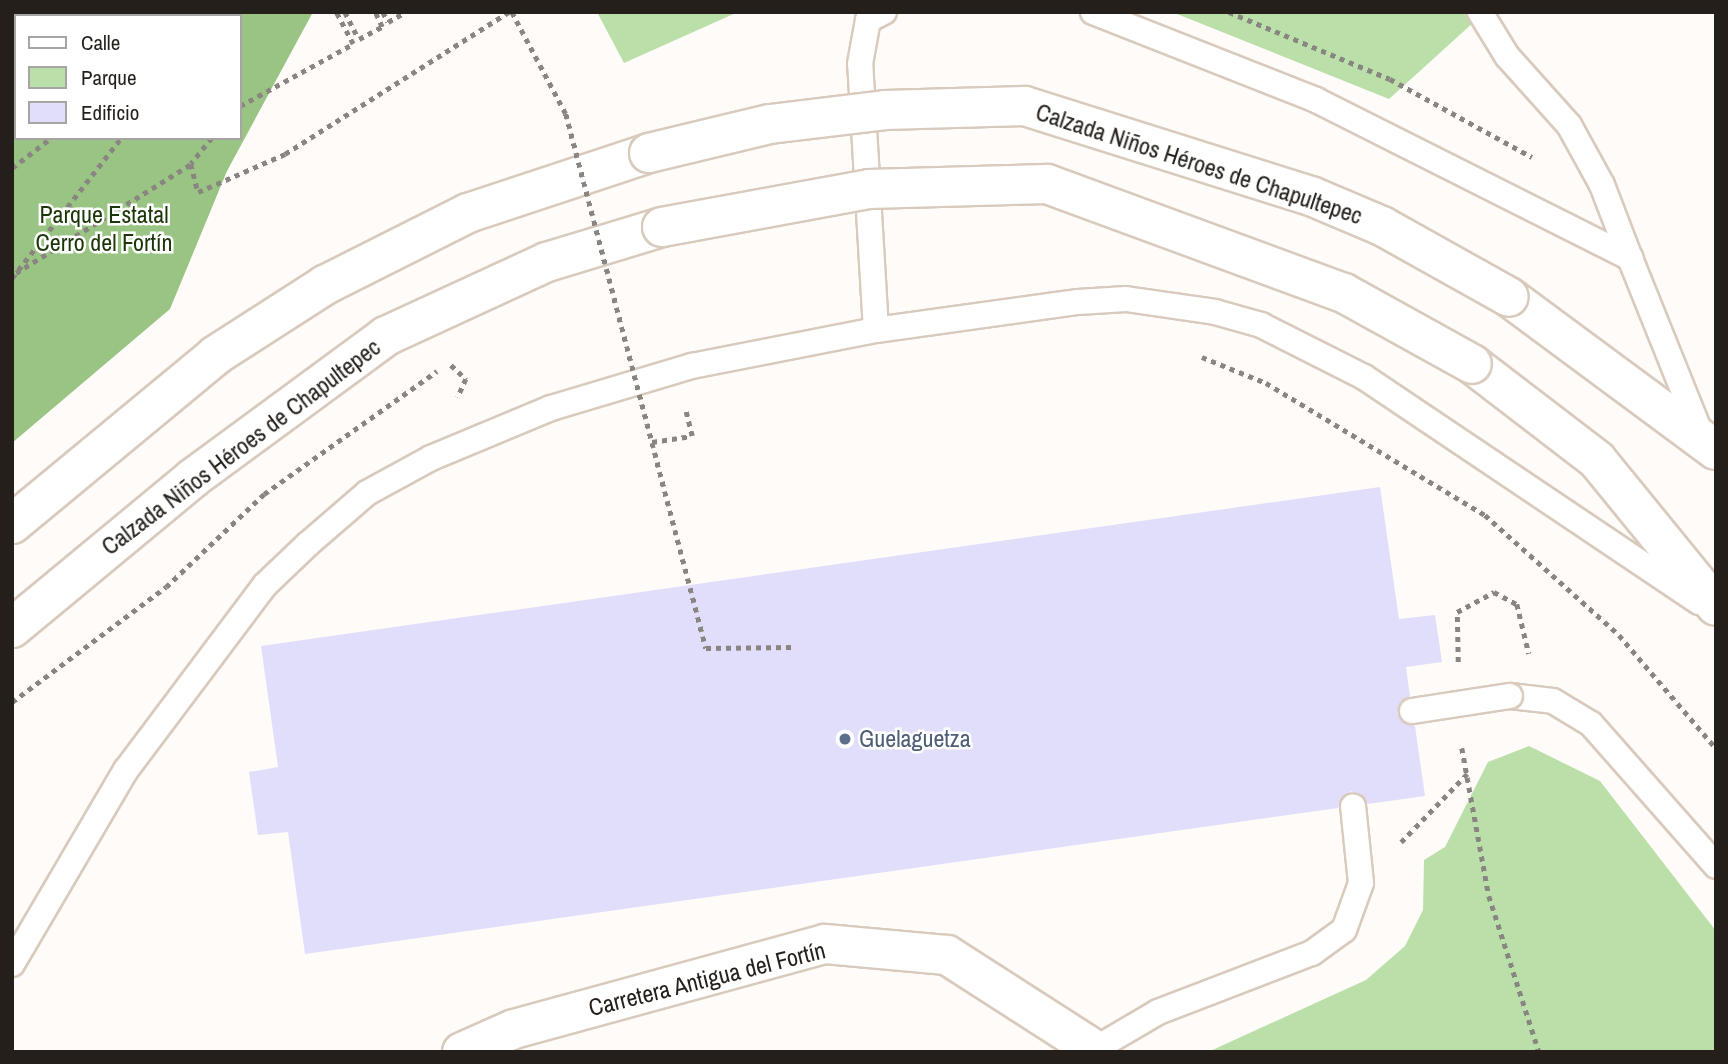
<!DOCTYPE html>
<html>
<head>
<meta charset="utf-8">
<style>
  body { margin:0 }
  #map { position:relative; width:1728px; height:1064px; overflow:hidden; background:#fefbf8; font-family:"Archivo Narrow",sans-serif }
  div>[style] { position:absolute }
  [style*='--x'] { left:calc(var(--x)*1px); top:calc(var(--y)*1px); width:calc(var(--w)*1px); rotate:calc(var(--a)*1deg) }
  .green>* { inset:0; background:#bbdfa8 }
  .forest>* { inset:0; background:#9ac483 }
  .building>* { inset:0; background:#e1defb }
  .path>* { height:4.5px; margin-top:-2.25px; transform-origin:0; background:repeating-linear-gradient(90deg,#898581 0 5px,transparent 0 10px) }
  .roads { filter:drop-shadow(2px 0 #d8cabc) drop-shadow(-2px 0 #d8cabc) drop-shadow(0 2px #d8cabc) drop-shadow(0 -2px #d8cabc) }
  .service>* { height:24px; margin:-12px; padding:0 12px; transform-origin:12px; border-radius:12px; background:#fff }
  .minor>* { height:38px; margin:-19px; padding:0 19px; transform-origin:19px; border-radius:19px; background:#fff }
  .primary>* { height:38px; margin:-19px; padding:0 19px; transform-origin:19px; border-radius:19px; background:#fff }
  .path-bridge>* { height:4.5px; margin-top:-2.25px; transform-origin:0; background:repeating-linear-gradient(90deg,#898581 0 5px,transparent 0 10px) }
  .bridges { filter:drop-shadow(2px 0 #d8cabc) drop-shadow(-2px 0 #d8cabc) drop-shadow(0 2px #d8cabc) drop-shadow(0 -2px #d8cabc) }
  .service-bridge>* { height:24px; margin:-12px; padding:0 12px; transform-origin:12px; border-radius:12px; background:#fff }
  .primary-bridge>* { height:38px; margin:-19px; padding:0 19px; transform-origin:19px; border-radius:19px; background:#fff }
  .dots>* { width:19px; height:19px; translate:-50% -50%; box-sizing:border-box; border:4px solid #fff; border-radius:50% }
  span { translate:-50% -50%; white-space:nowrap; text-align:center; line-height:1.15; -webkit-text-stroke:5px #fff; paint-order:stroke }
  .street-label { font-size:24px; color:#241f1a }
  .park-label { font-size:24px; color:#1b3607 }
  .service-label { font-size:24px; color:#4e5e75 }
  .left { translate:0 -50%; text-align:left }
  .frame { position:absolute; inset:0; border:14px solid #241f1a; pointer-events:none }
  .legend { position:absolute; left:14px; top:14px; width:228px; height:126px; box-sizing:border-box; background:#fff; border:2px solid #a7a5a3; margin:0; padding:9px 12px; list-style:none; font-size:21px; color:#241f1a }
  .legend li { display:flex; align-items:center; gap:14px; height:35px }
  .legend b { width:35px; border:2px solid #a7a5a3 }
</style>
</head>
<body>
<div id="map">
  <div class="green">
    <i style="clip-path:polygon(597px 12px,738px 12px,624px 63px)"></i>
    <i style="clip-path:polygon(1172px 12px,1485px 12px,1389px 99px)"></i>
    <i style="clip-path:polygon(1529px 746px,1600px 781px,1716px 931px,1716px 1052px,1208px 1052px,1366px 980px,1405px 946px,1423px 910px,1424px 860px,1445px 847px,1488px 762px)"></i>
  </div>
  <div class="forest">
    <i style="clip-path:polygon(evenodd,12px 12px,313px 12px,227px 171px,170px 309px,12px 443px,12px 12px,16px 16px,240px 16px,240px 138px,16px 138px,16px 16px)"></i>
  </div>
  <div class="building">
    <i style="clip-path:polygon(1380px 487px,1399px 619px,1435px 615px,1442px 662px,1406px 667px,1410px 696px,1397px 713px,1415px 726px,1425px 796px,1368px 804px,1351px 791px,1338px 808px,305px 954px,288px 832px,258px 835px,249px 772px,278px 767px,261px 646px)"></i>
  </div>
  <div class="path">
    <i style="--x:345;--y:12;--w:30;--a:63"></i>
    <i style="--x:359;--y:39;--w:26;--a:-28"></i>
    <i style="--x:382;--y:27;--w:17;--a:-115"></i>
    <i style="--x:383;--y:12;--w:11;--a:63"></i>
    <i style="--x:388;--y:22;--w:20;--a:-30"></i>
    <i style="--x:1229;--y:12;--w:174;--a:22.6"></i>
    <i style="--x:1390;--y:79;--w:162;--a:28.8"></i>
    <i style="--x:240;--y:106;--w:129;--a:-28.8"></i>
    <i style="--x:353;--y:44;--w:36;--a:-118"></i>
    <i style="--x:212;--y:138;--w:33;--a:129"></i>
    <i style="--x:191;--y:164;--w:29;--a:76"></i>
    <i style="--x:198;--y:192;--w:95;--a:-23.6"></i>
    <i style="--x:285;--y:154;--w:265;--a:-32.4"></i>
    <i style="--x:12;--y:168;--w:49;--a:-37.6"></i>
    <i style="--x:16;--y:273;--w:206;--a:-31.9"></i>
    <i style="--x:12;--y:278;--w:177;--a:-52.1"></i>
    <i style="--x:1202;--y:357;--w:69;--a:22.1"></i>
    <i style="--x:1266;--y:383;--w:256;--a:31.1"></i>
    <i style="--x:1485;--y:515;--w:180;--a:41.8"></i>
    <i style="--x:1619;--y:635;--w:149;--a:49.4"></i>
    <i style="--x:451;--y:365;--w:21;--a:43"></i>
    <i style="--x:466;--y:379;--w:20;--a:114"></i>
    <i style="--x:652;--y:442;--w:40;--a:-8.5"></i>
    <i style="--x:692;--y:436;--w:25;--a:-104"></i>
    <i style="--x:1458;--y:662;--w:50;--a:-91.1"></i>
    <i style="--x:1457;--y:612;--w:42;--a:-28.4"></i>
    <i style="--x:1494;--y:592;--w:26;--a:28"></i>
    <i style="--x:1517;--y:604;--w:51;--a:76.5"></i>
    <i style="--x:12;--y:702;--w:192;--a:-36.8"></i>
    <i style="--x:166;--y:587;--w:135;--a:-43.5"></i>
    <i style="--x:264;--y:494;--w:212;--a:-35.4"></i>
    <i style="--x:1462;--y:748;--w:150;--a:79.7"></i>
    <i style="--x:1489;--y:896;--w:164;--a:72.2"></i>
    <i style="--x:1401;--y:842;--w:95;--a:-45.9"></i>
  </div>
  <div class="roads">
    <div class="service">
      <i style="--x:1093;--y:12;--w:240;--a:21.5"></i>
      <i style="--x:1316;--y:100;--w:352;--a:26.7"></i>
      <i style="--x:1630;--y:258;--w:191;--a:68.1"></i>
      <i style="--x:1480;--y:12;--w:52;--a:58.5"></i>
      <i style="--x:1507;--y:56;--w:93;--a:48.1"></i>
      <i style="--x:1569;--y:125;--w:68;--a:61.2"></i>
      <i style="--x:1602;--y:185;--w:78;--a:69"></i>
      <i style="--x:876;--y:330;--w:266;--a:-93.4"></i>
      <i style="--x:860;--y:64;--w:45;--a:-79.7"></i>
      <i style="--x:868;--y:20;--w:18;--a:-27"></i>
      <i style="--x:1510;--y:696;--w:43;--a:6.6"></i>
      <i style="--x:1553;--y:701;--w:44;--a:31.2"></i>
      <i style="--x:1591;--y:724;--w:189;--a:48.6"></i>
      <i style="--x:12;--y:964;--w:225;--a:-59.6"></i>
      <i style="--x:126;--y:770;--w:231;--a:-53.1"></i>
      <i style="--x:265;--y:585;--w:59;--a:-43.6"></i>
      <i style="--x:308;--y:544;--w:78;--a:-40.8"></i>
      <i style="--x:367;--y:493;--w:73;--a:-28.7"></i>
      <i style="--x:431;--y:458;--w:130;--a:-22.6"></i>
      <i style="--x:551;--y:408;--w:147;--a:-16.6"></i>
      <i style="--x:692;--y:366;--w:187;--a:-11.1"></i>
      <i style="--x:876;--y:330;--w:204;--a:-7.9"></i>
      <i style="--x:1078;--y:302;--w:48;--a:-3.6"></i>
      <i style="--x:1126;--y:299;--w:90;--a:8.3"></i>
      <i style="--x:1215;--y:312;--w:48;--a:15.8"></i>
      <i style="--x:1261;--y:325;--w:115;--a:26.8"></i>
      <i style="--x:1364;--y:377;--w:404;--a:33.9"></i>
      <i style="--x:1095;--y:1049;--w:73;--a:-30.4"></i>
      <i style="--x:1158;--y:1012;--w:165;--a:-21"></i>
      <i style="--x:1312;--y:953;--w:39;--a:-36"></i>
      <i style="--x:1344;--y:930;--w:50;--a:-70.1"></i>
      <i style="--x:1361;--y:883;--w:77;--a:-95.9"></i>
    </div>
    <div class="minor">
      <i style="--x:462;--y:1052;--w:57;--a:-23.9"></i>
      <i style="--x:514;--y:1029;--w:322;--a:-15.3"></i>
      <i style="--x:825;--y:944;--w:122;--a:5.2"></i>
      <i style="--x:947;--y:955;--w:179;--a:32.7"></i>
    </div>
    <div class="primary">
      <i style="--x:1509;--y:297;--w:257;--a:36.5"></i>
      <i style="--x:1472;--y:364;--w:158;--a:37.5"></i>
      <i style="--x:1597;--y:460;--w:188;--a:50.8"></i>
      <i style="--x:12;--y:524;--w:265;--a:-39.6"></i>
      <i style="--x:216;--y:355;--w:130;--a:-32.7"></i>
      <i style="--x:325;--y:285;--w:160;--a:-26.7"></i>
      <i style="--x:468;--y:213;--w:191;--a:-18.3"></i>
      <i style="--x:12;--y:628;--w:235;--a:-39.6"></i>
      <i style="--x:193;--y:478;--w:240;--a:-36.3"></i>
      <i style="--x:386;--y:336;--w:177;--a:-24.7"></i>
      <i style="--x:547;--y:262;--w:120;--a:-16.9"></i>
    </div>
  </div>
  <div class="path-bridge">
    <i style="--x:512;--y:12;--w:115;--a:62.1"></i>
    <i style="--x:566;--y:114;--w:552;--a:75.31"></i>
    <i style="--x:706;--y:648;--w:87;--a:-0.7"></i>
  </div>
  <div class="bridges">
    <div class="service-bridge">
      <i style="--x:1412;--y:711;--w:99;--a:-8.7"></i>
    </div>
    <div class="primary-bridge">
      <i style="--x:649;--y:153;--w:124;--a:-13.5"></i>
      <i style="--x:770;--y:124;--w:116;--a:-6.9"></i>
      <i style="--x:885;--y:110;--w:140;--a:-1.6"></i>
      <i style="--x:1025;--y:106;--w:300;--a:17.5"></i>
      <i style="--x:1311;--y:196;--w:77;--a:22.9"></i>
      <i style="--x:1382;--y:226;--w:145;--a:29.2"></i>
      <i style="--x:662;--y:227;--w:210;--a:-10.4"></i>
      <i style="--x:869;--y:189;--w:178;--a:-1.6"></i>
      <i style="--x:1047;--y:184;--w:316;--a:20.2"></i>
      <i style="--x:1344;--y:293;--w:146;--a:29"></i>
    </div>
  </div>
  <div class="dots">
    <i style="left:845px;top:739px;background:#5c6f8a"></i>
  </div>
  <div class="street-label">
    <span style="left:1199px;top:164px;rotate:18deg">Calzada Niños Héroes de Chapultepec</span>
    <span style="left:241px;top:447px;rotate:-37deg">Calzada Niños Héroes de Chapultepec</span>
    <span style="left:707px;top:979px;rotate:-14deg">Carretera Antigua del Fortín</span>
  </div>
  <div class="park-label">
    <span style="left:104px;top:229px">Parque Estatal<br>Cerro del Fortín</span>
  </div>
  <div class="service-label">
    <span class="left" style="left:859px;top:739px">Guelaguetza</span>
  </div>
  <div class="frame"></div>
  <ul class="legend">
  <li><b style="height:9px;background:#fff"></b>Calle</li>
  <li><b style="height:19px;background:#bbdfa8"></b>Parque</li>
  <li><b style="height:19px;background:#e1defb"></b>Edificio</li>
  </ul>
</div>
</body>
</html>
